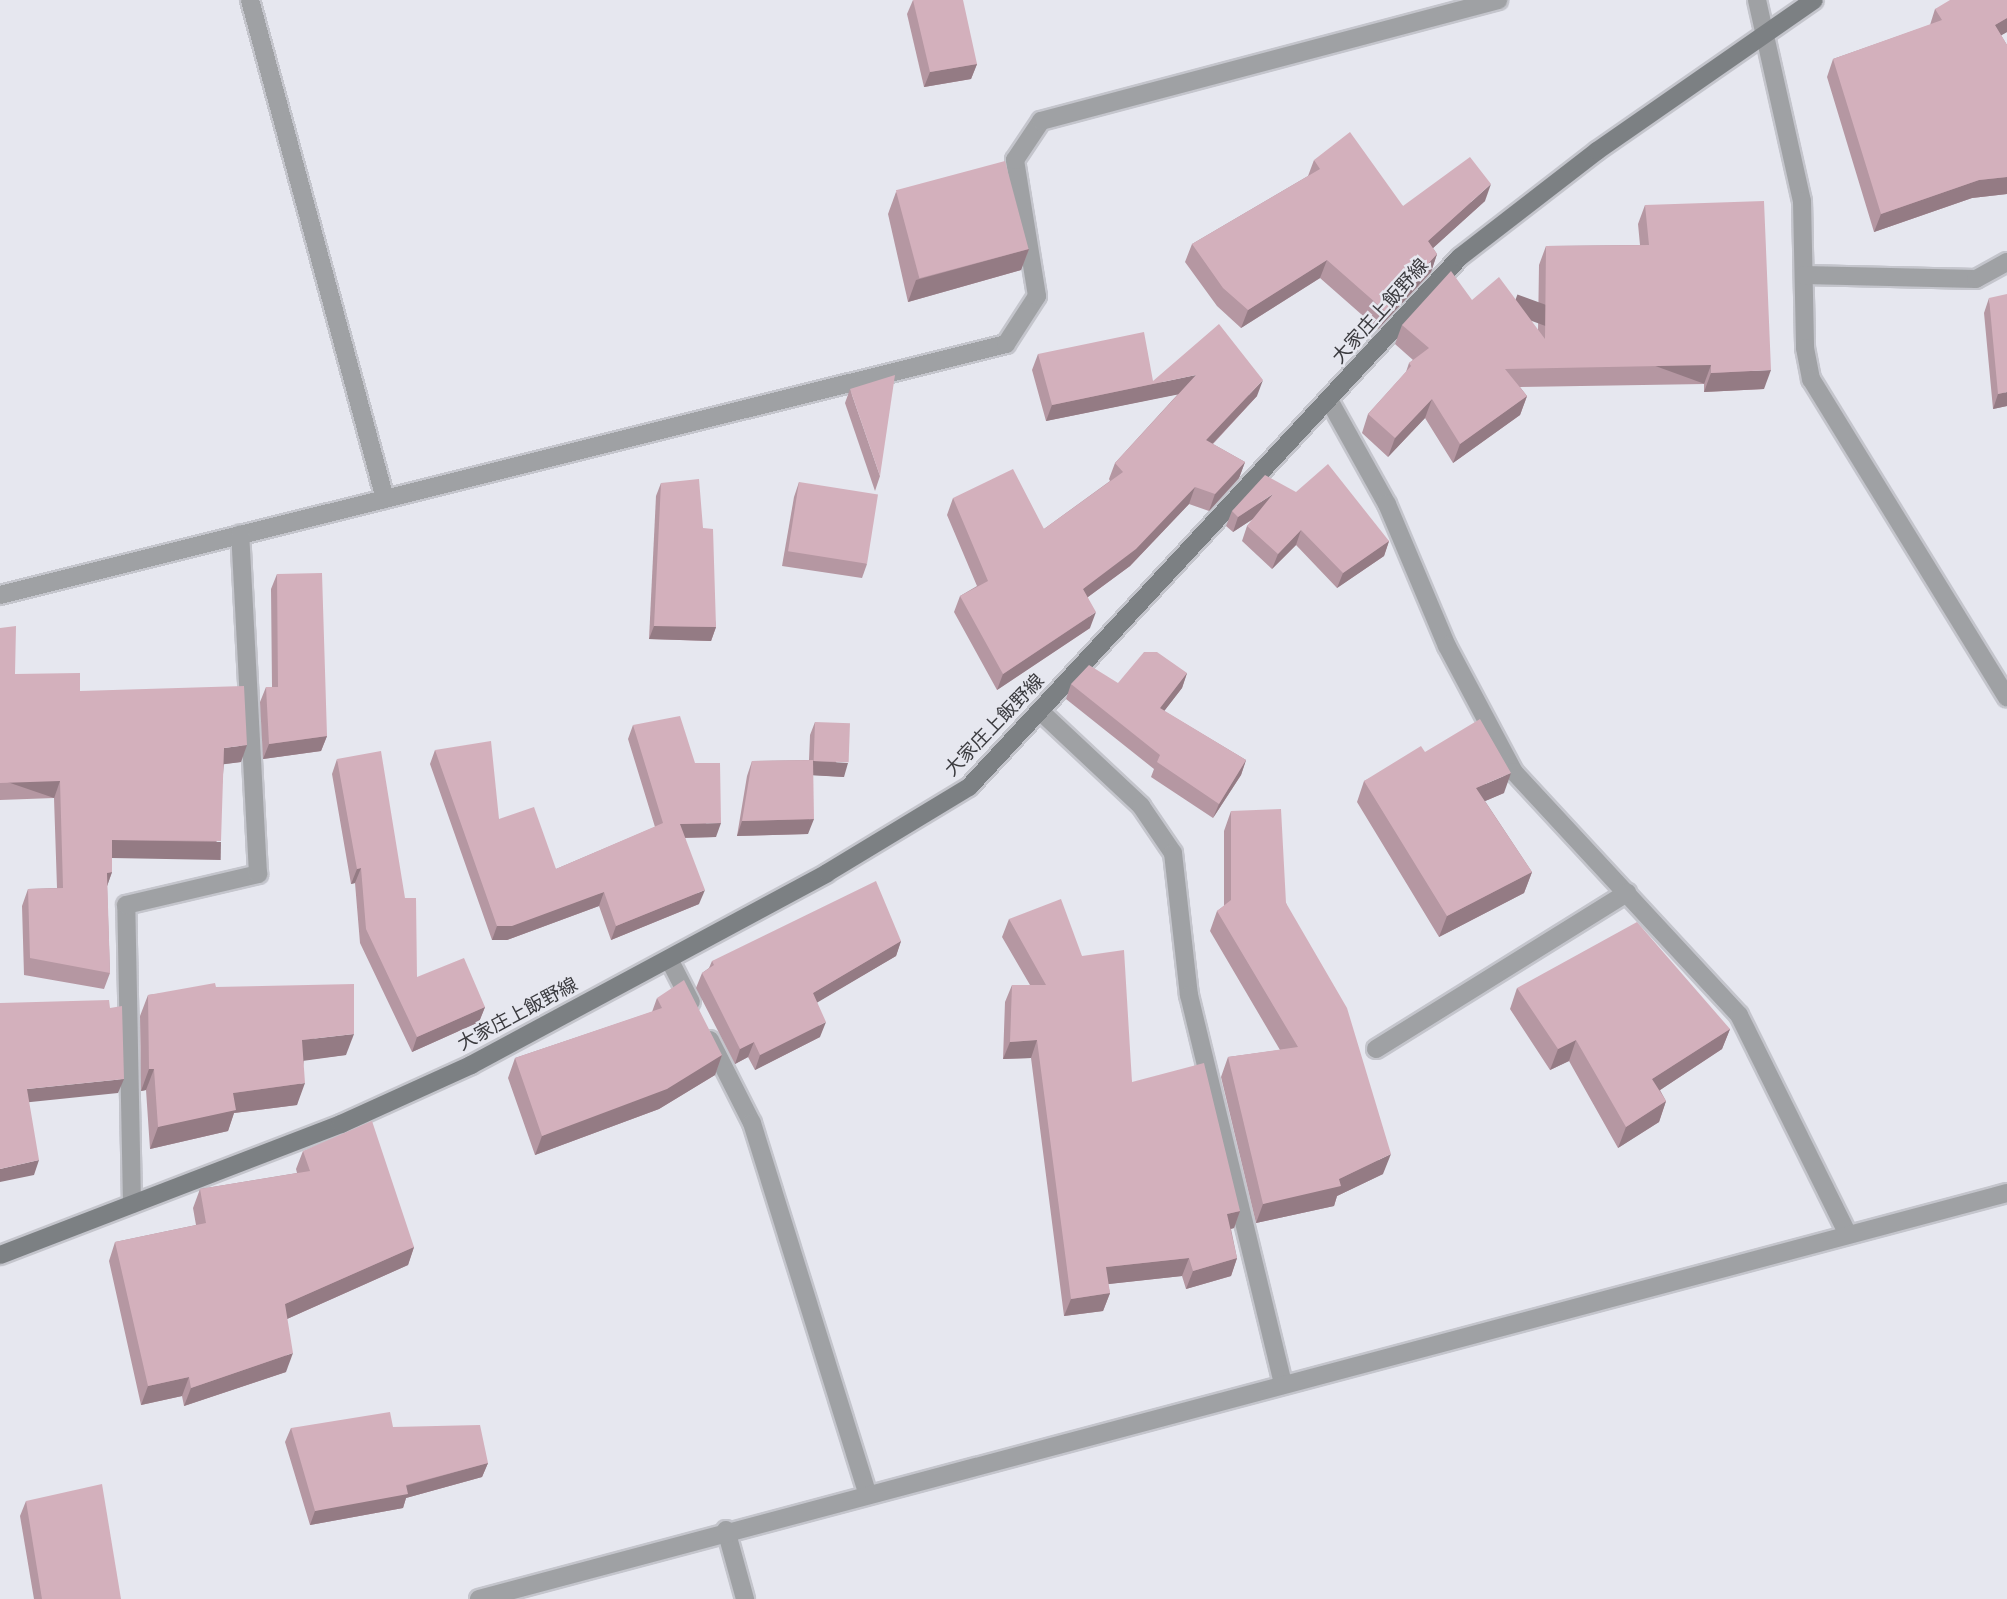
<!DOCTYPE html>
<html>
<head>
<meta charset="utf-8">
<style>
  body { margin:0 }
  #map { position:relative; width:2007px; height:1599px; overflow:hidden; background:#e6e7ef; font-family:"Alegreya Sans","Noto Sans JP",sans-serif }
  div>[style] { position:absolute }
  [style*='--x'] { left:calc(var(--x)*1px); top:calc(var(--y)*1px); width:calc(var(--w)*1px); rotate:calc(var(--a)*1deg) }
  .roads { filter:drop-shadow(2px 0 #c4c5cc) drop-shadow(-2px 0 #c4c5cc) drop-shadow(0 2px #c4c5cc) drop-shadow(0 -2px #c4c5cc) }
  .street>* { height:18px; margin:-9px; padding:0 9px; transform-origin:9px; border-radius:9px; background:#9fa1a4 }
  .secondary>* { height:18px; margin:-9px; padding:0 9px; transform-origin:9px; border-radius:9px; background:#7c8083 }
  .wall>* { inset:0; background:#b597a2 }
  .shaded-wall>* { inset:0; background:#947b84; transform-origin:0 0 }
  .building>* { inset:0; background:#d3b0bc; transform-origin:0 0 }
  span { translate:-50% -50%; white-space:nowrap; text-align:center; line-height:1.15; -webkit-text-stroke:5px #e6e7ef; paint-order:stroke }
  .street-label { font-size:19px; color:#3b3b3f }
</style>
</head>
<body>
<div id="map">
  <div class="roads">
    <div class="street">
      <i style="--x:250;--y:0;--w:517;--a:74.86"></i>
      <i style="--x:1757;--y:0;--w:206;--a:77.4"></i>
      <i style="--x:1802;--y:201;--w:147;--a:88.8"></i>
      <i style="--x:1805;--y:348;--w:32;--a:79"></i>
      <i style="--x:1811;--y:379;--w:374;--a:58.4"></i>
      <i style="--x:1804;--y:275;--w:172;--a:1.3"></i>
      <i style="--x:1976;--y:279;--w:35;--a:-29"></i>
      <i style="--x:1329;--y:400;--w:119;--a:60.9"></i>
      <i style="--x:1387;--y:504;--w:154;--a:67.1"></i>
      <i style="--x:1447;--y:646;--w:143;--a:62"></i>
      <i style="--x:1514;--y:772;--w:331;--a:47.2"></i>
      <i style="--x:1739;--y:1015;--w:243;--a:63.6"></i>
      <i style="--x:0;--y:595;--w:1037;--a:-14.01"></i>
      <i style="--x:1006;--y:344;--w:57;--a:-57.1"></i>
      <i style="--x:1037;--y:296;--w:138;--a:-99.2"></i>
      <i style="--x:1015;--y:160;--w:47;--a:-56.3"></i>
      <i style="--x:1041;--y:121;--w:473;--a:-14.8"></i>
      <i style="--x:1040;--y:711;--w:139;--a:43.2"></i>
      <i style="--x:1141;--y:806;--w:57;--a:55.8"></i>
      <i style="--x:1173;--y:853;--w:143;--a:83.6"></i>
      <i style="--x:1189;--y:995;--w:399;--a:76.4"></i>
      <i style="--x:669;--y:959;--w:48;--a:62.9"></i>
      <i style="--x:710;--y:1040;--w:93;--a:63.2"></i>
      <i style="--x:752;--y:1123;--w:387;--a:72.7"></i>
      <i style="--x:1376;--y:1049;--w:296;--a:-31.9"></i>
      <i style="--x:132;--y:1204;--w:299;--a:-91.1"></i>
      <i style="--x:126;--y:905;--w:136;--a:-13.2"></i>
      <i style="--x:258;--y:874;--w:340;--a:-93"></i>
      <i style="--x:726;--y:1530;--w:72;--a:74.6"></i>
      <i style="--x:479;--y:1599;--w:1581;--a:-14.88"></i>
    </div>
    <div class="secondary">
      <i style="--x:0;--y:1255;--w:365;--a:-21"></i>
      <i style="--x:341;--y:1124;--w:143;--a:-24.4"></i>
      <i style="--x:471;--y:1065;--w:404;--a:-28.3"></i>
      <i style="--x:827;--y:873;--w:166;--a:-31.2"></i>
      <i style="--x:969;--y:787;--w:722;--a:-47.19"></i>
      <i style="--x:1460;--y:257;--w:173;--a:-37.7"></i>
      <i style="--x:1597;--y:151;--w:264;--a:-34.8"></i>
    </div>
  </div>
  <div class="wall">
    <i style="clip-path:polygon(913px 0,977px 64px,971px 79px,924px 87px,907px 14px)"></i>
    <i style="clip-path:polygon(2007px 0,2007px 32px,2001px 35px,2007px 45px,2007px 194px,1972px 198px,1874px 232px,1827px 77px,1833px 59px,1930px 25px,1935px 9px)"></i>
    <i style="clip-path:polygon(1314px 160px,1403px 206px,1485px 201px,1433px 248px,1437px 254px,1431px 272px,1378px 329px,1320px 278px,1241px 328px,1217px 306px,1185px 262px,1192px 244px,1308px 176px)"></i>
    <i style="clip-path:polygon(896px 192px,1029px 249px,1021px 270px,908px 302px,888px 214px)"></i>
    <i style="clip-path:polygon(1645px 205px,1764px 389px,1704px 392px,1704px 384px,1520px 387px,1527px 396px,1520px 415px,1453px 463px,1425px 418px,1388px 457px,1362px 433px,1368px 414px,1406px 372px,1409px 363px,1413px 360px,1395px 344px,1402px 325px,1472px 300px,1538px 331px,1539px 265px,1546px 246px,1640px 245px,1638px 224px)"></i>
    <i style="clip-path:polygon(1989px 298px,2007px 406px,1993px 409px,1984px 313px)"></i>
    <i style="clip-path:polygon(1038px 354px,1153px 381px,1257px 396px,1213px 444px,1245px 462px,1239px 478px,1209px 511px,1189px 504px,1130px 566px,1088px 597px,1090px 628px,997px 690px,954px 612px,960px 596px,977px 586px,947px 515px,953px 498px,1044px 529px,1110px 481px,1109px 479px,1115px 463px,1178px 394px,1046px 421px,1032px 370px)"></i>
    <i style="clip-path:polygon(850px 389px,880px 476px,875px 491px,845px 403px)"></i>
    <i style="clip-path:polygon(799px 482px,867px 564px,862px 578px,782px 566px,794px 497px)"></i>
    <i style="clip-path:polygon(661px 483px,703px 528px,716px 627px,711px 641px,649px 639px,656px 496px)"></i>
    <i style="clip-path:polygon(1296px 492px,1389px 541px,1384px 556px,1337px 588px,1296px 545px,1272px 569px,1242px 541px,1247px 526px,1253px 519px,1233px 532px,1226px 526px,1232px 511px)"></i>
    <i style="clip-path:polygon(277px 574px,327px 736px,321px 751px,263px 759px,260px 702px,266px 687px,272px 687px,271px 589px)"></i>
    <i style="clip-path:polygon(0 628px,15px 674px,80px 691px,241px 762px,224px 764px,215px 858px,112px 857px,112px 872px,107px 886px,110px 973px,104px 989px,24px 975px,22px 906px,28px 889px,57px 888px,54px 798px,0 800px)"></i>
    <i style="clip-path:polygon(1187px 673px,1182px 688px,1164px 711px,1246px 760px,1241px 775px,1213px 818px,1151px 777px,1154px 769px,1066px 699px,1071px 684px,1118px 683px)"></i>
    <i style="clip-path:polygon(815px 722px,844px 777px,813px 775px,808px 834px,737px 836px,747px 776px,752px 761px,809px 760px,810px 735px)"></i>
    <i style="clip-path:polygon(633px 725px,716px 837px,685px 838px,699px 904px,611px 940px,599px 906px,507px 940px,492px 940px,430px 764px,435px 750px,499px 819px,556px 869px,655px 827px,628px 739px)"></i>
    <i style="clip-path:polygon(1425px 752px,1504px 793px,1485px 801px,1532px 872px,1524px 893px,1439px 937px,1357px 802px,1364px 781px)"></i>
    <i style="clip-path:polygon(337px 759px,417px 977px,485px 1007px,479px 1022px,412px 1052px,360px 943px,355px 883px,351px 884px,332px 774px)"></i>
    <i style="clip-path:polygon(1231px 811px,1286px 903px,1383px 1174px,1337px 1196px,1334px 1206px,1256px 1223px,1221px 1077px,1228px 1057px,1280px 1050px,1210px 931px,1217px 911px,1224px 906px,1224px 831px)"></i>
    <i style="clip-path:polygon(1009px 919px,1082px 956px,1132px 1082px,1240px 1211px,1234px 1228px,1231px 1229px,1237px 1258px,1231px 1276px,1186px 1289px,1182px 1276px,1108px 1284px,1110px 1293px,1103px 1311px,1064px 1316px,1031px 1058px,1003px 1059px,1005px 1002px,1012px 985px,1030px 985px,1002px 937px)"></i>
    <i style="clip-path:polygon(901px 941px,896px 956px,817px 1002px,820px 1037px,755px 1070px,748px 1057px,735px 1064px,696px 988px,702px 973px,709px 968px,712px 961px)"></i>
    <i style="clip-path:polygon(216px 987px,346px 1055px,304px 1060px,297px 1105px,234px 1113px,228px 1131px,150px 1149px,146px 1090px,141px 1091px,140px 1016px,148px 995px)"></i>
    <i style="clip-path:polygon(1517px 988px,1730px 1029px,1722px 1049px,1660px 1090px,1666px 1101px,1659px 1122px,1618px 1148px,1569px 1061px,1550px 1070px,1510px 1009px)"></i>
    <i style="clip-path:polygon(657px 998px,722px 1055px,715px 1075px,659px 1109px,535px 1155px,508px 1078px,515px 1058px,652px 1012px)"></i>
    <i style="clip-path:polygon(303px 1151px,414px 1247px,408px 1265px,287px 1319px,286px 1372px,184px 1406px,182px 1396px,141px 1405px,109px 1261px,115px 1242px,196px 1225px,193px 1208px,200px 1189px,297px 1173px,296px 1169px)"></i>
    <i style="clip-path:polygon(393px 1427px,488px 1463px,482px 1477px,406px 1498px,403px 1508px,310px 1525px,285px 1442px,291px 1428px)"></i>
    <i style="clip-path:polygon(26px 1501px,121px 1599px,34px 1599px,20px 1516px)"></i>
  </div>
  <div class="shaded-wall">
    <i style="clip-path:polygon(2007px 18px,2007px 32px,1988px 43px,1995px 25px)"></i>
    <i style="clip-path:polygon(977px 64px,971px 79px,924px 87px,930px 72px)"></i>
    <i style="clip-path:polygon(2007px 177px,2007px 194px,1972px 198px,1874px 232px,1881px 214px,1979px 180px)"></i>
    <i style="clip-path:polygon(1491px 184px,1485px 201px,1422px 258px,1428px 241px)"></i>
    <i style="clip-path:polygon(1029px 249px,1021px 270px,908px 302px,916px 280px)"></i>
    <i style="clip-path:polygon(1437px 254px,1431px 272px,1378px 329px,1385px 311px)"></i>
    <i style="clip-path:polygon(1327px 260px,1320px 278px,1241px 328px,1248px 310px)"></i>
    <i style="left:1711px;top:365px;width:20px;height:206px;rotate:110deg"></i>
    <i style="clip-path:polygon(1771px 370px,1764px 389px,1704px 392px,1711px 373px)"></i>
    <i style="clip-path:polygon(1196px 375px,1190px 392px,1046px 421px,1052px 405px)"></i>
    <i style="clip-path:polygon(1263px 380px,1257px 396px,1200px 457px,1206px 440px)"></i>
    <i style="clip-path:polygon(2007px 392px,2007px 406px,1993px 409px,1998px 394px)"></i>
    <i style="clip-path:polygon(1527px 396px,1520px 415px,1453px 463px,1460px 444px)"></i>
    <i style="clip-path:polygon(1432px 399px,1425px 418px,1388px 457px,1395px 438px)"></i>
    <i style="clip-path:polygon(1245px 462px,1239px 478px,1209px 511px,1215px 494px)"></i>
    <i style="clip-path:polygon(1195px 487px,1189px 504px,1130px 566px,1077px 605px,1083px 589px)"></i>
    <i style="clip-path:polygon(1273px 494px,1268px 509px,1233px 532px,1238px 517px)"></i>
    <i style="clip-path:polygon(1301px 530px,1296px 545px,1272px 569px,1278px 554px)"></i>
    <i style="clip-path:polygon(1389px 541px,1384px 556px,1337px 588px,1343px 573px)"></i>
    <i style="clip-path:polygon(1096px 612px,1090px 628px,997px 690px,1003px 674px)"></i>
    <i style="clip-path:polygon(654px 626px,716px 627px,711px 641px,649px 639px)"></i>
    <i style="clip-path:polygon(1187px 673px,1182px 688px,1155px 723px,1160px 708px)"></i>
    <i style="clip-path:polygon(327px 736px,321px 751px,263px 759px,269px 744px)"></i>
    <i style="clip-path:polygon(247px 745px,241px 762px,218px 765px,224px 748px)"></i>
    <i style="clip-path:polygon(1246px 760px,1241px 775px,1213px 818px,1219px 804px)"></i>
    <i style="clip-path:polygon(813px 761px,848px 763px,844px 777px,808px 775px)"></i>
    <i style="clip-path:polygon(1511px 773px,1504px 793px,1469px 808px,1476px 788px)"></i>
    <i style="left:60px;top:781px;width:18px;height:60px;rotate:109deg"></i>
    <i style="clip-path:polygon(814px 819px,808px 834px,737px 836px,742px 821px)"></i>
    <i style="clip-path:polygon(721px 823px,716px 837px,675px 838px,680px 824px)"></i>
    <i style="left:112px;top:840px;width:109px;height:18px;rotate:1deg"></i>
    <i style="clip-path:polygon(361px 868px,355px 883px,351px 884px,357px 869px)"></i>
    <i style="clip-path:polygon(112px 872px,106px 889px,107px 873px)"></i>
    <i style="clip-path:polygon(1532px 872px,1524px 893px,1439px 937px,1447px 916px)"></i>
    <i style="clip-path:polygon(705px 890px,699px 904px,611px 940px,616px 926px)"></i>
    <i style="clip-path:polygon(604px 892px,599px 906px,507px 940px,492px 940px,497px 926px)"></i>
    <i style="clip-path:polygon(901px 941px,896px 956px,808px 1008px,813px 993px)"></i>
    <i style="clip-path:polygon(485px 1007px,479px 1022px,412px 1052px,417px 1037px)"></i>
    <i style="clip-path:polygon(826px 1022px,820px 1037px,755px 1070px,760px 1055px)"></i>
    <i style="clip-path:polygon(1730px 1029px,1722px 1049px,1645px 1100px,1652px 1079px)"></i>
    <i style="clip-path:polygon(354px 1034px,346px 1055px,295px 1062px,302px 1040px)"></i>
    <i style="clip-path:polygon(1037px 1040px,1031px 1058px,1003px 1059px,1010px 1042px)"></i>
    <i style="clip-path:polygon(1576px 1040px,1569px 1061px,1550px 1070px,1558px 1049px)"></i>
    <i style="clip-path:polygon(754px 1042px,748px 1057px,735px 1064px,740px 1049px)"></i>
    <i style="clip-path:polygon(722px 1055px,715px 1075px,659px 1109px,535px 1155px,542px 1136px)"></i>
    <i style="clip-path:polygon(149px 1069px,154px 1069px,146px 1090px,141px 1091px)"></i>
    <i style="clip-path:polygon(124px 1079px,118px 1093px,21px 1103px,27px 1089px)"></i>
    <i style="clip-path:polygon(305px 1083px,297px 1105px,234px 1113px,228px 1131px,150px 1149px,158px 1127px,233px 1093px)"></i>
    <i style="clip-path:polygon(1666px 1101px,1659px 1122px,1618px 1148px,1626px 1127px)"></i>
    <i style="clip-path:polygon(1391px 1154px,1383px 1174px,1337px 1196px,1334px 1206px,1256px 1223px,1263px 1204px,1339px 1179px)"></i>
    <i style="clip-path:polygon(39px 1160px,34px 1175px,0 1182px,0 1169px)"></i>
    <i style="clip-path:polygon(1240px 1211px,1234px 1228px,1221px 1231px,1227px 1214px)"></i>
    <i style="clip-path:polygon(414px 1247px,408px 1265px,278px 1323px,285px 1304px)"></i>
    <i style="clip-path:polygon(1189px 1258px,1182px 1276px,1100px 1285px,1106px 1267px)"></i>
    <i style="clip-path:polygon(1237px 1258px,1231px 1276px,1186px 1289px,1193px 1271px)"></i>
    <i style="clip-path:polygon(1110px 1293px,1103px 1311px,1064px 1316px,1071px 1299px)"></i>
    <i style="clip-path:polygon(293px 1353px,286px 1372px,184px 1406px,191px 1388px)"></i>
    <i style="clip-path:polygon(189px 1377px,182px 1396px,141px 1405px,148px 1386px)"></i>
    <i style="clip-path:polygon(488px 1463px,482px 1477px,406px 1498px,403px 1508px,310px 1525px,315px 1511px)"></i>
  </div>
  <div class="building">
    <i style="clip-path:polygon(913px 0,963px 0,977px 64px,930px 72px)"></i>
    <i style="clip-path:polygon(1950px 0,2007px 0,2007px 18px,1995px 25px,2007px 45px,2007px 177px,1979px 180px,1881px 214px,1833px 59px,1942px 20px,1935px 9px)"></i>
    <i style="clip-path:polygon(1350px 132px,1403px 206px,1470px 157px,1491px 184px,1428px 241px,1437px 254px,1385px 311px,1327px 260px,1248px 310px,1223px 288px,1192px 244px,1320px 169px,1314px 160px)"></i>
    <i style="left:1005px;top:161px;width:91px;height:113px;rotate:75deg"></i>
    <i style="clip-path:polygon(1764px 201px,1771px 370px,1711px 373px,1711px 365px,1505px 369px,1527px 396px,1460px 444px,1432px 399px,1395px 438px,1368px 414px,1411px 366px,1409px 363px,1429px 348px,1402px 325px,1451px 271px,1472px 300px,1499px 277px,1545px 339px,1546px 246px,1649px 245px,1645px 205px)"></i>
    <i style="clip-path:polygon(2007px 294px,2007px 392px,1998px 394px,1989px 298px)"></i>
    <i style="clip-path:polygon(1219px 324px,1263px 380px,1206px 440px,1245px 462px,1215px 494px,1195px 487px,1136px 549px,1083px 589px,1096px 612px,1003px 674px,960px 596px,988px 581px,953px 498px,1013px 469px,1044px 529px,1123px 472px,1115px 463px,1196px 375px,1052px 405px,1038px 354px,1144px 332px,1153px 381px)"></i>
    <i style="clip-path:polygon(895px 375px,880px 476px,850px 389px)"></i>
    <i style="clip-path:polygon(1328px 464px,1389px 541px,1343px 573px,1301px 530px,1278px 554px,1247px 526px,1273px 494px,1238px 517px,1232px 511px,1265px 475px,1296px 492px)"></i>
    <i style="clip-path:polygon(699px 479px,703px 528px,713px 529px,716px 627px,654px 626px,661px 483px)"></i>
    <i style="left:799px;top:482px;width:80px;height:70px;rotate:9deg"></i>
    <i style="clip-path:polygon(322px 573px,327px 736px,269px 744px,266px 687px,278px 687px,277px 574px)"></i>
    <i style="clip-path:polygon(16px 626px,15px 674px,80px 673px,80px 691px,244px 686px,247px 745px,224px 748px,221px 841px,112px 840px,112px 872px,107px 873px,110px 973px,30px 958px,28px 889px,63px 888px,60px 781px,0 783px,0 628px)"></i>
    <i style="clip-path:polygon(1144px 652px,1157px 652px,1187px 673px,1160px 708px,1246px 760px,1219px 804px,1157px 762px,1160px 755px,1071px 684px,1089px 665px,1118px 683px)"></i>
    <i style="clip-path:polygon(680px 716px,695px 763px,720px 763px,721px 823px,680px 824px,705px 890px,616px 926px,604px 892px,512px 926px,497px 926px,435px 750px,491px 741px,499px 819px,534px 807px,556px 869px,663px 823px,633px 725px)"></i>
    <i style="clip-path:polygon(1480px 719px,1511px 773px,1476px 788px,1532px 872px,1447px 916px,1364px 781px,1421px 746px,1425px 752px)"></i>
    <i style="left:815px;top:722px;width:35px;height:39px;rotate:2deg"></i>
    <i style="clip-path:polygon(381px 751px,405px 898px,416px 898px,417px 977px,464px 958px,485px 1007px,417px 1037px,366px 929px,361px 868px,357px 869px,337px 759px)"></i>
    <i style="clip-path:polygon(813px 760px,814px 819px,742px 821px,752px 761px)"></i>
    <i style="clip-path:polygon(1281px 809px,1286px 903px,1347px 1008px,1391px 1154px,1339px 1179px,1341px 1186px,1263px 1204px,1228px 1057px,1298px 1047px,1217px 911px,1231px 900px,1231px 811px)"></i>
    <i style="clip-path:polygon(876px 881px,901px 941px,813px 993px,826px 1022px,760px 1055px,754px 1042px,740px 1049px,702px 973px,714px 965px,712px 961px)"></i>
    <i style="clip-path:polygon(1061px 899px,1082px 956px,1124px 950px,1132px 1082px,1204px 1063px,1240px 1211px,1227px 1214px,1237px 1258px,1193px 1271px,1189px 1258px,1106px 1267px,1110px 1293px,1071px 1299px,1037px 1040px,1010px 1042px,1012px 985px,1046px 985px,1009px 919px)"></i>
    <i style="clip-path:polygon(1637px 922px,1730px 1029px,1652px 1079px,1666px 1101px,1626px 1127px,1576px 1040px,1558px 1049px,1517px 988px)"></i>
    <i style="clip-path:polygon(684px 980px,722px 1055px,667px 1089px,542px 1136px,515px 1058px,662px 1008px,657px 998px)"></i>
    <i style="clip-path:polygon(215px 983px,216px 987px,354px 984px,354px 1034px,302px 1040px,305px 1083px,233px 1093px,236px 1110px,158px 1127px,154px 1069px,149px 1069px,148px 995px)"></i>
    <i style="clip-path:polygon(109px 1000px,110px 1008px,122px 1006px,124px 1079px,27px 1089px,39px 1160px,0 1169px,0 1003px)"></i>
    <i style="clip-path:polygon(372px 1121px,414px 1247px,285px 1304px,293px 1353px,191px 1388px,189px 1377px,148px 1386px,115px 1242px,206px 1223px,200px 1189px,310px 1171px,303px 1151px)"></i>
    <i style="clip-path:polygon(390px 1412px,393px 1427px,480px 1425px,488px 1463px,406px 1485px,408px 1494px,315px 1511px,291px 1428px)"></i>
    <i style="clip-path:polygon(102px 1484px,121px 1599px,42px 1599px,26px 1501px)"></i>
  </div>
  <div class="street-label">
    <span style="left:1381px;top:312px;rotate:-48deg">大家庄上飯野線</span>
    <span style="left:995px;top:726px;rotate:-46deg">大家庄上飯野線</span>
    <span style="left:518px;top:1015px;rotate:-28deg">大家庄上飯野線</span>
  </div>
</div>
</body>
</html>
